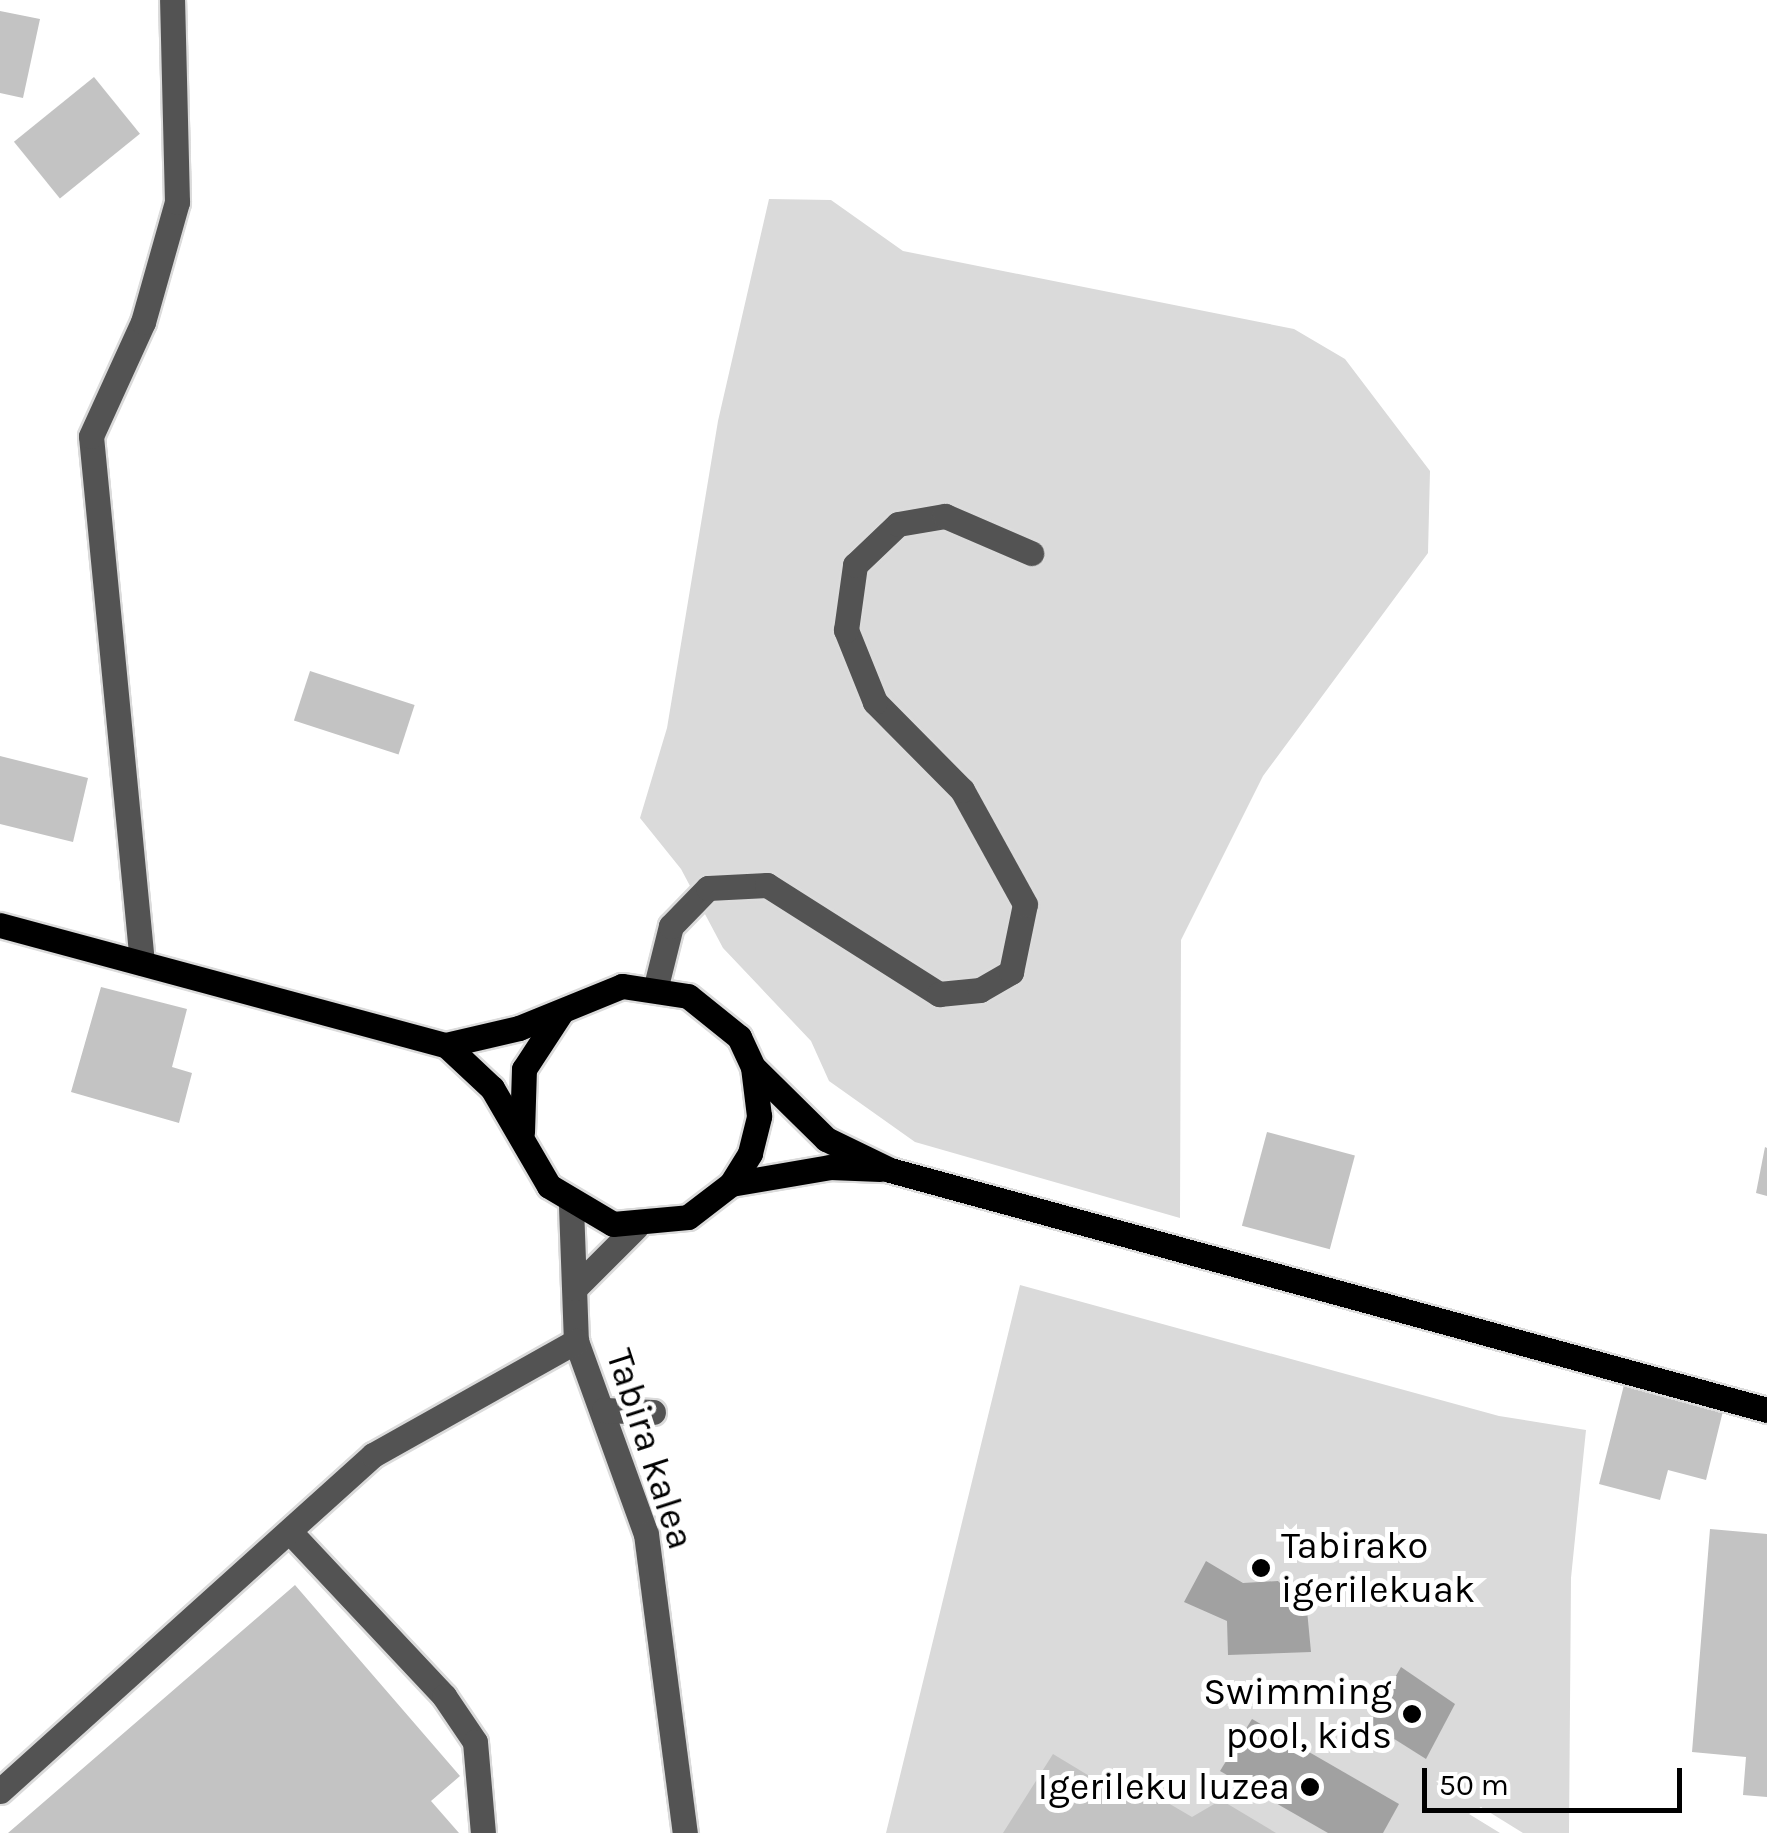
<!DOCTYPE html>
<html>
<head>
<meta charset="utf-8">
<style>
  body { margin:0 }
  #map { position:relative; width:1767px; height:1833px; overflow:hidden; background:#fff; font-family:Karla,sans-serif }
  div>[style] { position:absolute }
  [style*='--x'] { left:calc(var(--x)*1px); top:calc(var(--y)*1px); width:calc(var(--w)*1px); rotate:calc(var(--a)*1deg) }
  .green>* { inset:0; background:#dadada }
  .water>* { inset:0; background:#a1a1a1 }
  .building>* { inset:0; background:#c3c3c3; transform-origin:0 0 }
  .roads { filter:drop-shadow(2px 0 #dbdbdb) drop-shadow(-2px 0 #dbdbdb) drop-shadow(0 2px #dbdbdb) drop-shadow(0 -2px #dbdbdb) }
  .minor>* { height:25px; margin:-12.5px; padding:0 12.5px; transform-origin:12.5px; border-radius:12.5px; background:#535353 }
  .major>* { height:25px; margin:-12.5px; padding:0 12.5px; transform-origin:12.5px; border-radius:12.5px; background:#000 }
  .dots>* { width:28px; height:28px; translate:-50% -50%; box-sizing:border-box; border:5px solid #fff; border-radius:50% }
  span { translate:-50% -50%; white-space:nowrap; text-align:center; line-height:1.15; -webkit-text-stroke:10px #fff; paint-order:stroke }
  .street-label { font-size:38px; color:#000 }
  .poi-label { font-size:38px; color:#000 }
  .left { translate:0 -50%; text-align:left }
  .right { translate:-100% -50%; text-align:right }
  .scale { position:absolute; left:1422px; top:1768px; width:260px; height:45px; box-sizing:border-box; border:5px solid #000; border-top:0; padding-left:12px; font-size:30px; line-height:35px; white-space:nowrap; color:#000; -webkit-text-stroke:8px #fff; paint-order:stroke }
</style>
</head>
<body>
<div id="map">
  <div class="green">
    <i style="clip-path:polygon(769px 199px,831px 200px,903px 251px,1294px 329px,1345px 359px,1430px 471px,1428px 553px,1263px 776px,1181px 940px,1180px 1218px,915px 1142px,829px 1081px,811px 1041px,723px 948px,681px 869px,640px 818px,667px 728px,718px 421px)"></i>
    <i style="clip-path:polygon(1020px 1285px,1499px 1416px,1586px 1430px,1571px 1578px,1569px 1833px,1523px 1833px,1481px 1807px,1469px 1814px,1500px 1833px,886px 1833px)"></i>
  </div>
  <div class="water">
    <i style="clip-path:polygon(1206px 1561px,1243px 1583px,1278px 1581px,1307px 1610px,1311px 1652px,1228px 1655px,1227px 1621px,1184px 1602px)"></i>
    <i style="clip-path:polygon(1401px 1667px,1455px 1704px,1426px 1759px,1369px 1723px)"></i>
    <i style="clip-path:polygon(1252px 1719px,1399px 1804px,1383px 1833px,1328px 1833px,1220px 1771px)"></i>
  </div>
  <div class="building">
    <i style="clip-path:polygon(0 11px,40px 19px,23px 98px,0 93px)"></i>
    <i style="left:94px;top:77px;width:73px;height:103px;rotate:51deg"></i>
    <i style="left:310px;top:671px;width:110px;height:52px;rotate:18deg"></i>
    <i style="clip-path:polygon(0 756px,88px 778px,73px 842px,0 824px)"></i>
    <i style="clip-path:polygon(101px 987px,187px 1009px,172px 1067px,192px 1073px,179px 1123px,71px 1092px)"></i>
    <i style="left:1267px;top:1132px;width:91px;height:97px;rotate:15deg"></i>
    <i style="clip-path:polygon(1765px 1147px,1767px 1148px,1767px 1196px,1756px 1193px)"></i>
    <i style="clip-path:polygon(1624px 1385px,1723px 1411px,1706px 1480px,1668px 1470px,1660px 1500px,1599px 1484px)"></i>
    <i style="clip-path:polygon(1710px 1529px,1767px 1534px,1767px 1797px,1743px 1795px,1746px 1757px,1692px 1752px)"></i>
    <i style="clip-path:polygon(295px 1585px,460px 1776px,431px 1801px,459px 1833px,8px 1833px)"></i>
    <i style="clip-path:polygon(1053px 1754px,1096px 1780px,1110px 1769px,1192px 1817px,1221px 1800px,1276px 1833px,1003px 1833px)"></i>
  </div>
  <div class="roads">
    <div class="minor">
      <i style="--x:142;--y:963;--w:529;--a:-95.53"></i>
      <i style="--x:91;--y:436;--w:125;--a:-65.5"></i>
      <i style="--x:143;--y:322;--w:125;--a:-74.2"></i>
      <i style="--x:177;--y:202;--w:202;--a:-91.4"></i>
      <i style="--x:656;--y:986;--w:62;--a:-76"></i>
      <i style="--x:671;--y:926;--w:53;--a:-45.8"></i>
      <i style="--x:708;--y:888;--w:59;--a:-2.9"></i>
      <i style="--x:767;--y:885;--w:204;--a:32.4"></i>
      <i style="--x:939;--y:994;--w:41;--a:-5.6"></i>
      <i style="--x:980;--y:990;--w:36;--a:-30"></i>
      <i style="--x:1011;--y:972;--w:69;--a:-78.4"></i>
      <i style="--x:1025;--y:904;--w:130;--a:-118.9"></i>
      <i style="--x:962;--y:790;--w:124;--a:-134.7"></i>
      <i style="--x:875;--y:702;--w:78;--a:-111.9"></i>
      <i style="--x:846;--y:630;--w:66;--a:-82.1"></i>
      <i style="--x:855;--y:565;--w:59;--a:-43.6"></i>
      <i style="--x:898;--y:524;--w:48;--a:-9.7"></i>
      <i style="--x:945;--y:516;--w:94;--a:23.3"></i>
      <i style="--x:571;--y:1206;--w:135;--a:87.9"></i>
      <i style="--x:576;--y:1341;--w:205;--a:70.1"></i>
      <i style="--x:646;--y:1534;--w:302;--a:82.6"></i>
      <i style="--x:575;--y:1288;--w:86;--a:-45"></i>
      <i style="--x:604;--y:1410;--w:49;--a:2.3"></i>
      <i style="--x:291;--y:1533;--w:224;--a:46.8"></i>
      <i style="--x:444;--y:1696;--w:55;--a:56"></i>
      <i style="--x:475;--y:1742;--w:91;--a:85"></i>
      <i style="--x:0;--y:1791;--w:502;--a:-42.01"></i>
      <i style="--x:373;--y:1455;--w:233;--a:-29.3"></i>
    </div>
    <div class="major">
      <i style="--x:0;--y:925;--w:462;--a:15.1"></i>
      <i style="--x:446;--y:1045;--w:63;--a:43.1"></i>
      <i style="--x:492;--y:1088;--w:113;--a:59.8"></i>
      <i style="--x:549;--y:1186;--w:74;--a:30.7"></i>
      <i style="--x:613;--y:1224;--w:75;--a:-5.3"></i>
      <i style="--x:688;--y:1217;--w:54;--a:-37.5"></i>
      <i style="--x:731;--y:1184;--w:36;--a:-58"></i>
      <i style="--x:750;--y:1153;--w:38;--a:-76"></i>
      <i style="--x:759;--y:1116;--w:49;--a:-97"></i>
      <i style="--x:753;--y:1067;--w:33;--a:-115"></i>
      <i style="--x:739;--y:1037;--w:65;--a:-141.2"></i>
      <i style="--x:688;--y:996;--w:67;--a:-171.4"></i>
      <i style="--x:622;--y:986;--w:111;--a:157.8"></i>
      <i style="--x:519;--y:1028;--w:75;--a:166.9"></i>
      <i style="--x:755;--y:1069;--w:100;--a:44.6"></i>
      <i style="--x:826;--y:1139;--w:71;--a:25.8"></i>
      <i style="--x:890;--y:1170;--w:909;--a:15.3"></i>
      <i style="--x:522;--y:1132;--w:63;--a:-88.2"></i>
      <i style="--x:524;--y:1069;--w:66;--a:-56.8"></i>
      <i style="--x:731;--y:1184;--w:100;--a:-9.7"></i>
      <i style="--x:830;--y:1167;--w:50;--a:2.3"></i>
    </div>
  </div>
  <div class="dots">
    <i style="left:1261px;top:1568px;background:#000"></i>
    <i style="left:1412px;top:1714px;background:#000"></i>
    <i style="left:1310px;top:1787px;background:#000"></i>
  </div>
  <div class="street-label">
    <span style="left:650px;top:1449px;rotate:72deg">Tabira kalea</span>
  </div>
  <div class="poi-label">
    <span class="left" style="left:1281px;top:1568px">Tabirako<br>igerilekuak</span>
    <span class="right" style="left:1392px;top:1714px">Swimming<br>pool, kids</span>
    <span class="right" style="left:1290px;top:1787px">Igerileku luzea</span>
  </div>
  <div class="scale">50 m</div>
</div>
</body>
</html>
